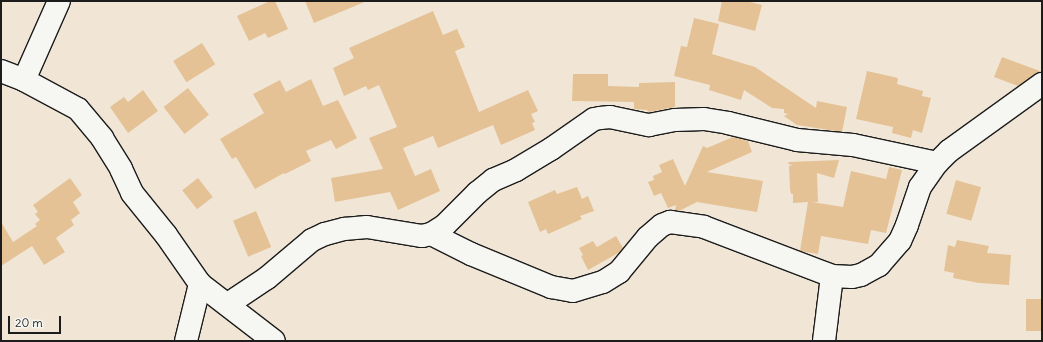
<!DOCTYPE html>
<html>
<head>
<meta charset="utf-8">
<style>
  body { margin:0 }
  #map { position:relative; width:1043px; height:342px; overflow:hidden; background:#f1e6d6; font-family:Delius,sans-serif }
  div>[style] { position:absolute }
  [style*='--x'] { left:calc(var(--x)*1px); top:calc(var(--y)*1px); width:calc(var(--w)*1px); rotate:calc(var(--a)*1deg) }
  .building>* { inset:0; background:#e4c296; transform-origin:0 0 }
  .roads { filter:drop-shadow(1px 0 #1c1c1c) drop-shadow(-1px 0 #1c1c1c) drop-shadow(0 1px #1c1c1c) drop-shadow(0 -1px #1c1c1c) }
  .minor>* { height:22px; margin:-11px; padding:0 11px; transform-origin:11px; border-radius:11px; background:#f6f6f2 }
  span { translate:-50% -50%; white-space:nowrap; text-align:center; line-height:1.15; -webkit-text-stroke:4px #f6f6f2; paint-order:stroke }
  .frame { position:absolute; inset:0; border:2px solid #1c1c1c; pointer-events:none }
  .scale { position:absolute; left:8px; top:316px; width:53px; height:18px; box-sizing:border-box; border:2px solid #1c1c1c; border-top:0; padding-left:5px; font-size:12px; line-height:14px; white-space:nowrap; color:#1c1c1c; -webkit-text-stroke:3px #f6f6f2; paint-order:stroke }
</style>
</head>
<body>
<div id="map">
  <div class="building">
    <i style="clip-path:polygon(270px 1px,275px 1px,288px 29px,268px 38px,265px 33px,249px 41px,237px 16px)"></i>
    <i style="clip-path:polygon(305px 1px,367px 1px,314px 23px)"></i>
    <i style="clip-path:polygon(722px 1px,746px 1px,762px 5px,755px 31px,718px 21px)"></i>
    <i style="clip-path:polygon(433px 11px,443px 35px,457px 29px,465px 47px,455px 51px,479px 112px,528px 90px,538px 111px,531px 114px,535px 122px,532px 123px,535px 130px,501px 145px,493px 125px,438px 148px,433px 136px,403px 148px,415px 176px,431px 169px,440px 191px,398px 210px,390px 192px,335px 202px,331px 178px,383px 169px,369px 138px,397px 127px,379px 85px,368px 90px,366px 86px,344px 96px,333px 68px,354px 58px,349px 48px)"></i>
    <i style="clip-path:polygon(694px 18px,719px 24px,712px 54px,755px 67px,816px 108px,817px 101px,847px 107px,842px 132px,797px 125px,784px 116px,788px 114px,784px 113px,784px 109px,772px 108px,744px 90px,741px 100px,709px 90px,710px 85px,674px 76px,681px 46px,687px 47px)"></i>
    <i style="left:202px;top:43px;width:25px;height:34px;rotate:58deg"></i>
    <i style="clip-path:polygon(1002px 57px,1040px 71px,1040px 72px,1018px 86px,994px 77px)"></i>
    <i style="clip-path:polygon(867px 71px,898px 78px,897px 84px,923px 91px,922px 96px,931px 98px,922px 133px,913px 130px,911px 138px,892px 133px,893px 127px,856px 119px)"></i>
    <i style="clip-path:polygon(573px 74px,608px 74px,608px 86px,639px 87px,639px 83px,675px 82px,675px 107px,649px 112px,647px 110px,634px 109px,634px 102px,572px 101px)"></i>
    <i style="clip-path:polygon(311px 79px,323px 106px,338px 100px,357px 138px,336px 149px,331px 140px,306px 151px,311px 161px,285px 174px,284px 173px,255px 189px,236px 157px,232px 159px,220px 139px,264px 113px,253px 94px,280px 80px,286px 92px)"></i>
    <i style="left:188px;top:88px;width:34px;height:31px;rotate:52deg"></i>
    <i style="clip-path:polygon(143px 90px,158px 111px,128px 133px,110px 107px,124px 97px,128px 102px)"></i>
    <i style="clip-path:polygon(733px 137px,748px 141px,752px 152px,707px 172px,763px 181px,757px 212px,697px 202px,679px 211px,675px 210px,676px 205px,668px 208px,661px 193px,654px 196px,648px 182px,654px 180px,653px 176px,662px 172px,659px 165px,673px 159px,685px 186px,703px 146px,707px 148px)"></i>
    <i style="clip-path:polygon(839px 160px,834px 178px,817px 173px,818px 202px,812px 202px,843px 207px,851px 171px,886px 179px,889px 167px,902px 170px,886px 233px,871px 230px,868px 244px,821px 236px,818px 254px,800px 251px,808px 202px,793px 203px,793px 194px,791px 194px,790px 189px,789px 166px,793px 165px,788px 164px,789px 162px)"></i>
    <i style="clip-path:polygon(70px 178px,82px 195px,73px 202px,80px 213px,71px 220px,74px 225px,56px 238px,65px 252px,44px 265px,32px 246px,1px 266px,1px 222px,13px 242px,37px 226px,35px 224px,40px 220px,35px 214px,38px 212px,33px 205px)"></i>
    <i style="left:198px;top:178px;width:24px;height:20px;rotate:52deg"></i>
    <i style="left:956px;top:180px;width:26px;height:35px;rotate:16deg"></i>
    <i style="clip-path:polygon(577px 187px,582px 199px,588px 196px,594px 211px,580px 216px,582px 219px,548px 234px,546px 229px,540px 232px,528px 202px,555px 190px,557px 194px)"></i>
    <i style="left:256px;top:211px;width:39px;height:25px;rotate:67deg"></i>
    <i style="clip-path:polygon(616px 236px,623px 248px,620px 252px,588px 270px,581px 256px,583px 255px,579px 248px,593px 241px,597px 247px)"></i>
    <i style="clip-path:polygon(957px 240px,989px 246px,987px 253px,1011px 255px,1009px 285px,979px 283px,953px 278px,954px 273px,944px 271px,948px 245px,955px 247px)"></i>
    <i style="left:1042px;top:299px;width:32px;height:16px;rotate:90deg"></i>
  </div>
  <div class="roads">
    <div class="minor">
      <i style="--x:1;--y:71;--w:25;--a:21"></i>
      <i style="--x:24;--y:80;--w:61;--a:28.2"></i>
      <i style="--x:78;--y:109;--w:38;--a:50"></i>
      <i style="--x:102;--y:138;--w:36;--a:58"></i>
      <i style="--x:121;--y:169;--w:26;--a:65"></i>
      <i style="--x:132;--y:193;--w:54;--a:51"></i>
      <i style="--x:166;--y:235;--w:60;--a:55.2"></i>
      <i style="--x:200;--y:284;--w:93;--a:37.6"></i>
      <i style="--x:24;--y:80;--w:86;--a:-66.1"></i>
      <i style="--x:431;--y:234;--w:45;--a:26.6"></i>
      <i style="--x:471;--y:254;--w:87;--a:22.4"></i>
      <i style="--x:551;--y:287;--w:22;--a:10"></i>
      <i style="--x:573;--y:291;--w:31;--a:-17"></i>
      <i style="--x:603;--y:282;--w:19;--a:-32"></i>
      <i style="--x:619;--y:272;--w:45;--a:-50.4"></i>
      <i style="--x:648;--y:237;--w:18;--a:-41"></i>
      <i style="--x:662;--y:225;--w:9;--a:-21"></i>
      <i style="--x:670;--y:222;--w:34;--a:8"></i>
      <i style="--x:704;--y:227;--w:137;--a:20.9"></i>
      <i style="--x:832;--y:276;--w:20;--a:3"></i>
      <i style="--x:852;--y:277;--w:9;--a:-13"></i>
      <i style="--x:861;--y:275;--w:21;--a:-29"></i>
      <i style="--x:879;--y:265;--w:32;--a:-49"></i>
      <i style="--x:900;--y:241;--w:17;--a:-66"></i>
      <i style="--x:907;--y:225;--w:40;--a:-71.1"></i>
      <i style="--x:920;--y:187;--w:29;--a:-55"></i>
      <i style="--x:937;--y:163;--w:17;--a:-45"></i>
      <i style="--x:949;--y:151;--w:115;--a:-35.8"></i>
      <i style="--x:228;--y:304;--w:47;--a:-33.7"></i>
      <i style="--x:267;--y:278;--w:59;--a:-40.2"></i>
      <i style="--x:312;--y:240;--w:14;--a:-25"></i>
      <i style="--x:325;--y:234;--w:20;--a:-15"></i>
      <i style="--x:344;--y:229;--w:23;--a:-5"></i>
      <i style="--x:367;--y:227;--w:56;--a:9.3"></i>
      <i style="--x:422;--y:236;--w:9;--a:-13"></i>
      <i style="--x:431;--y:234;--w:15;--a:-32"></i>
      <i style="--x:444;--y:226;--w:47;--a:-45"></i>
      <i style="--x:477;--y:193;--w:21;--a:-39"></i>
      <i style="--x:493;--y:180;--w:25;--a:-23"></i>
      <i style="--x:516;--y:170;--w:41;--a:-31"></i>
      <i style="--x:551;--y:149;--w:52;--a:-34.9"></i>
      <i style="--x:594;--y:119;--w:6;--a:-9"></i>
      <i style="--x:600;--y:118;--w:10;--a:-6"></i>
      <i style="--x:610;--y:117;--w:40;--a:12"></i>
      <i style="--x:649;--y:125;--w:26;--a:-11"></i>
      <i style="--x:675;--y:120;--w:29;--a:-2"></i>
      <i style="--x:704;--y:119;--w:24;--a:9"></i>
      <i style="--x:728;--y:123;--w:71;--a:13.8"></i>
      <i style="--x:797;--y:140;--w:56;--a:5.1"></i>
      <i style="--x:853;--y:145;--w:86;--a:12.1"></i>
      <i style="--x:186;--y:341;--w:59;--a:-76.2"></i>
      <i style="--x:824;--y:341;--w:65;--a:-83"></i>
    </div>
  </div>
  <div class="frame"></div>
  <div class="scale">20 m</div>
</div>
</body>
</html>
